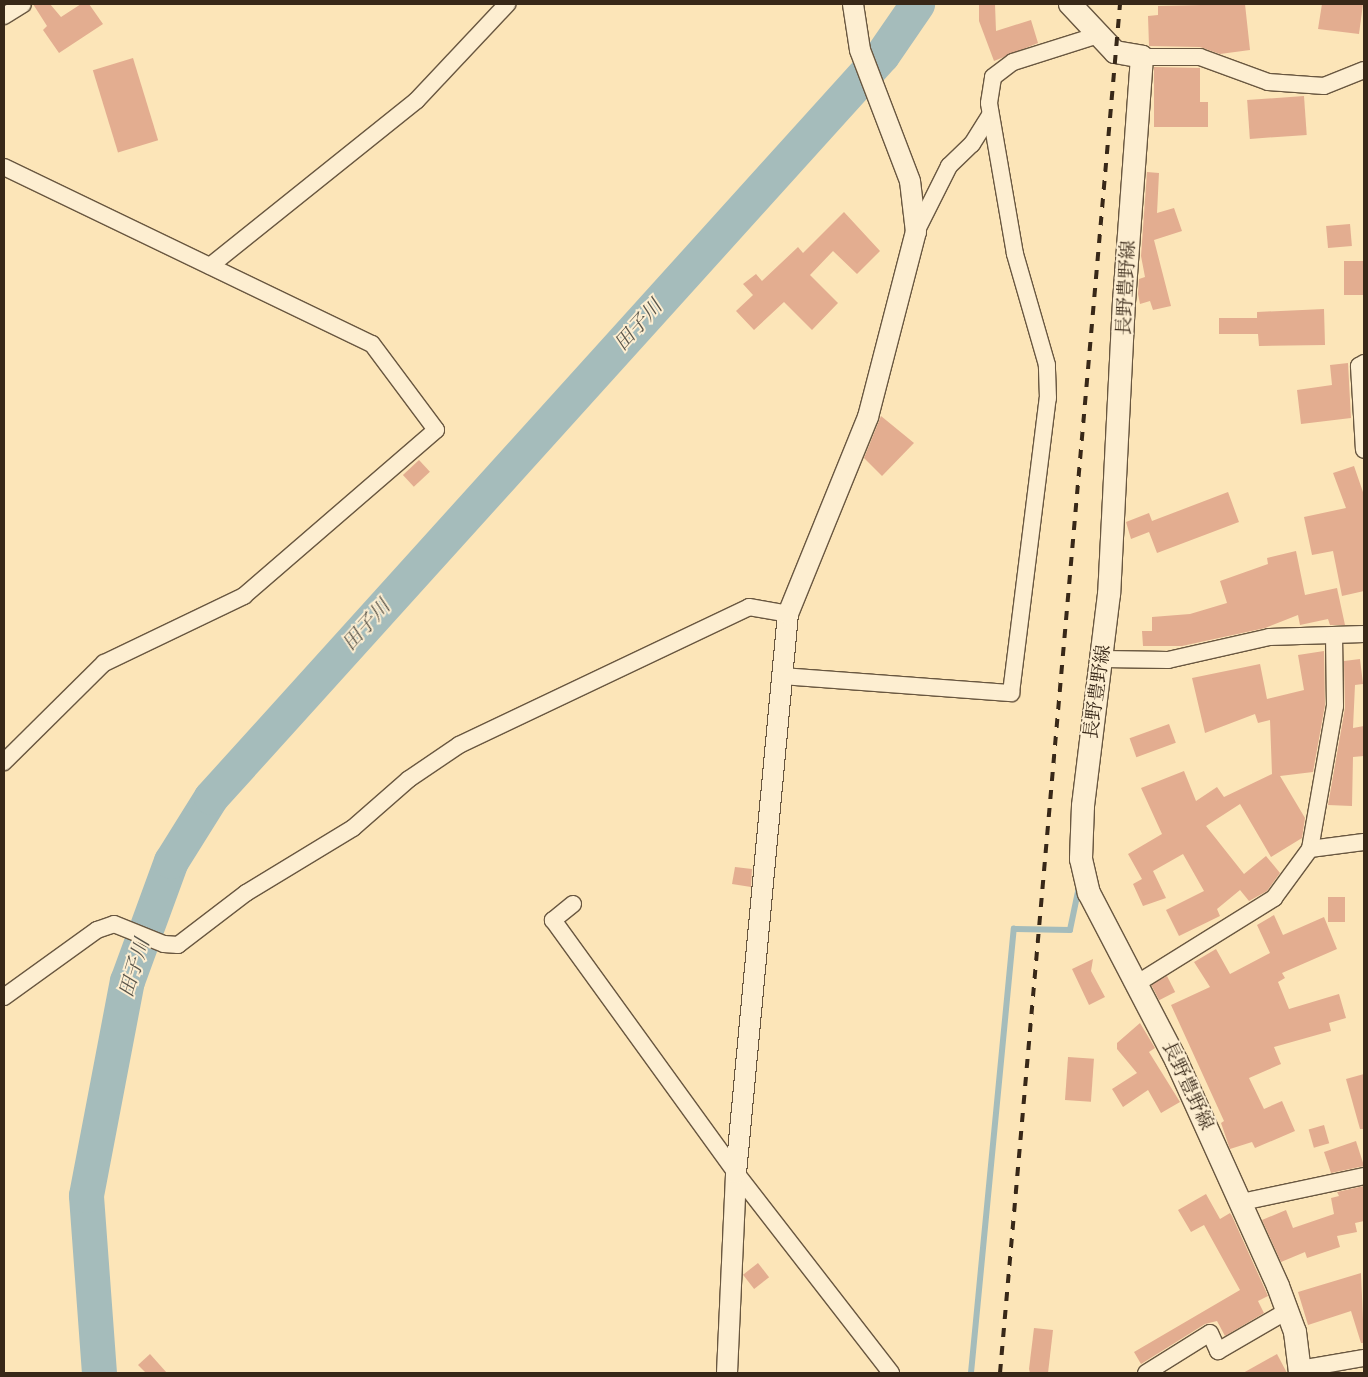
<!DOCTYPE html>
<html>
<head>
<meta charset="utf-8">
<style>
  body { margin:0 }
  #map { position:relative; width:1368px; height:1377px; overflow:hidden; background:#fce5b8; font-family:Alegreya,"Noto Serif JP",serif }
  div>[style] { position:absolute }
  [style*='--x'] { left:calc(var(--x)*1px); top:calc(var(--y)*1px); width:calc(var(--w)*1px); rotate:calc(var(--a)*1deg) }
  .stream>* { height:5.5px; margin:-2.75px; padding:0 2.75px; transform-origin:2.75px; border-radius:2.75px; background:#a5bcbb }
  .river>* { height:35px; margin:-17.5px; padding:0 17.5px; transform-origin:17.5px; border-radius:17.5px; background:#a5bcbb }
  .building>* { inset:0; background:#e3ad90; transform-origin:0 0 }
  .roads { filter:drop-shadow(1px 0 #695740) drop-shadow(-1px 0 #695740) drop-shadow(0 1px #695740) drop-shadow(0 -1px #695740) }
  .minor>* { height:16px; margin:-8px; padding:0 8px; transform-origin:8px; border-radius:8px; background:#fdeed1 }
  .tertiary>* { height:20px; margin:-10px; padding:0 10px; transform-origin:10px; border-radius:10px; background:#fdeed1 }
  .secondary>* { height:22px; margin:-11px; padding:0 11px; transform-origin:11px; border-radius:11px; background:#fdeed1 }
  .rail>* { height:4px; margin-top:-2px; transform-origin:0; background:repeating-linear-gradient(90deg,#382818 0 9px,transparent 0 18px) }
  span { translate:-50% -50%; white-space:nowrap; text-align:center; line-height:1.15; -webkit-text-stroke:4px #fdeed1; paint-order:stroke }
  .street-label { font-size:19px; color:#382818 }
  .water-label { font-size:20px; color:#595449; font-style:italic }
  .frame { position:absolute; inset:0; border:5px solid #382818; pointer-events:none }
</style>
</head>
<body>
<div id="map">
  <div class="stream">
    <i style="--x:971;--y:1373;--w:446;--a:-84.5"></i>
    <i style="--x:1014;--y:929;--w:56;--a:1"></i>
    <i style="--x:1070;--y:930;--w:44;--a:-78.2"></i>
  </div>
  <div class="river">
    <i style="--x:99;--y:1373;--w:178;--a:-94.2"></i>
    <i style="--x:86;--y:1195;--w:218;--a:-79.2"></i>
    <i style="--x:127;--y:981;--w:128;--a:-69.9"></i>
    <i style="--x:171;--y:861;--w:75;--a:-58"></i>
    <i style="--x:211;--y:797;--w:1000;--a:-47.88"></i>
    <i style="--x:882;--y:55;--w:62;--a:-55.5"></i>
  </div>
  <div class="building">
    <i style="clip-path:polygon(33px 4px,50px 4px,61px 17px,81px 4px,89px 4px,103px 24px,59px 53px,43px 30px,47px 26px)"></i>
    <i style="clip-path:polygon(979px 4px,995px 4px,996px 31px,1031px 20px,1038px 43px,994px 61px,979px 21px)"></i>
    <i style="clip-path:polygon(1245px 4px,1250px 50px,1220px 54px,1200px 47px,1149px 46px,1148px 16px,1158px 15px,1158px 6px)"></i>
    <i style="clip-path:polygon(1322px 4px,1363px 4px,1359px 34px,1318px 29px)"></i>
    <i style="left:133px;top:58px;width:86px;height:42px;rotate:73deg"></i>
    <i style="clip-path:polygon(1154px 67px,1200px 68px,1200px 102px,1208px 102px,1208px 127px,1154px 127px)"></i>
    <i style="left:1304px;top:96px;width:39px;height:57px;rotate:86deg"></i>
    <i style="clip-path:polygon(1147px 172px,1159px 173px,1157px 213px,1174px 208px,1182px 231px,1154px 240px,1171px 306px,1153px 310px,1150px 301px,1140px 304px,1138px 294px,1139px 279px,1145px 277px,1141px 256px)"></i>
    <i style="clip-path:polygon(844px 212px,880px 251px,857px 274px,833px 251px,810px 275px,838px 303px,812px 330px,784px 302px,754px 330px,736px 311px,753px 295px,743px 284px,756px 274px,762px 281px,798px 247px,803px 253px)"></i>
    <i style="left:1350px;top:224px;width:22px;height:24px;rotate:85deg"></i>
    <i style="left:1364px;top:261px;width:34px;height:20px;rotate:90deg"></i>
    <i style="clip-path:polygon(1324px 309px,1325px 345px,1259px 346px,1258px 334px,1219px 334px,1219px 318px,1257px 318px,1257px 312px)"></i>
    <i style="clip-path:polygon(1348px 363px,1351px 418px,1301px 424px,1297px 390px,1332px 385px,1330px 365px)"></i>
    <i style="clip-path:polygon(881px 416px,914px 443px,882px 476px,864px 458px)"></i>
    <i style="left:419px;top:460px;width:16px;height:22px;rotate:47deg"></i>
    <i style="clip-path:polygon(1354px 466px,1364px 495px,1364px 591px,1342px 596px,1333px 551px,1312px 555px,1304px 517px,1346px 508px,1333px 473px)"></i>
    <i style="clip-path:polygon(1228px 492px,1239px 522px,1157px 553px,1149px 532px,1131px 539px,1126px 522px,1149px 513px,1152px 521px)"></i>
    <i style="clip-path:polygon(1296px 551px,1305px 595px,1337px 588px,1345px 625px,1330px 625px,1328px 619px,1300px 625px,1298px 615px,1265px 628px,1182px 646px,1143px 646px,1142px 631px,1152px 631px,1152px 617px,1190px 614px,1227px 603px,1220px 581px,1268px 564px,1267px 558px)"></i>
    <i style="clip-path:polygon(1324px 651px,1325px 705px,1313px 772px,1280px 776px,1305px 818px,1302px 838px,1271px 857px,1240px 804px,1206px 826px,1244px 874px,1266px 856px,1280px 873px,1267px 891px,1249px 901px,1240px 890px,1217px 909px,1220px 916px,1179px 936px,1166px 910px,1204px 891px,1183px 854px,1153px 871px,1166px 898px,1143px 906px,1133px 884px,1142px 879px,1128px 854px,1162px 834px,1141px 788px,1184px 771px,1196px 801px,1217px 787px,1224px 797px,1272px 774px,1270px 720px,1258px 723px,1255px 714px,1205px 733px,1192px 678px,1260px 664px,1267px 699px,1304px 690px,1298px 655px)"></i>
    <i style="clip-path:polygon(1360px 659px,1363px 684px,1355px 685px,1353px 728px,1364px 726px,1364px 756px,1353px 757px,1352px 806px,1328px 805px,1345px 708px,1344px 661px)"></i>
    <i style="left:1169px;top:724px;width:20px;height:42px;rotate:70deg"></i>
    <i style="clip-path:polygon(735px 867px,752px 869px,751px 887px,732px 884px)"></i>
    <i style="left:1328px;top:897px;width:17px;height:25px"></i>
    <i style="clip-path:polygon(1274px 915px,1283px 935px,1324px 917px,1337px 949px,1282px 973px,1285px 978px,1278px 982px,1289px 1009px,1339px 994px,1346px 1018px,1329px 1023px,1331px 1031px,1274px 1047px,1281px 1064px,1249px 1078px,1264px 1109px,1282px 1101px,1295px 1131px,1255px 1148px,1252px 1142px,1230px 1149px,1221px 1123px,1224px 1121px,1171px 1005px,1210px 987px,1194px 962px,1216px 949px,1230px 974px,1270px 953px,1257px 925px)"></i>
    <i style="clip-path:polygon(1093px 959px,1091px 971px,1105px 997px,1089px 1005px,1072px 969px)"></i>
    <i style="left:1167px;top:976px;width:18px;height:18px;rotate:63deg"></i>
    <i style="clip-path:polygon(1140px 1023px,1155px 1048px,1149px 1052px,1180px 1102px,1161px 1113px,1148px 1090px,1123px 1107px,1112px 1089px,1137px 1073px,1117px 1049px,1117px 1043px)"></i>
    <i style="left:1068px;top:1057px;width:26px;height:43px;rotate:4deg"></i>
    <i style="clip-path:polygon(1364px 1074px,1364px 1129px,1360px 1129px,1346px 1079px)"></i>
    <i style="left:1324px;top:1125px;width:19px;height:16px;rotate:74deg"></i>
    <i style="clip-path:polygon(1356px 1141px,1364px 1166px,1331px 1173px,1324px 1152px)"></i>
    <i style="clip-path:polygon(1364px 1186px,1364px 1221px,1355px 1223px,1357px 1232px,1337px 1236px,1340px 1247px,1307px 1258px,1305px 1252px,1281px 1262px,1262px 1220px,1286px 1210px,1293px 1228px,1334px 1214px,1331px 1198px,1339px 1196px,1337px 1192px)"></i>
    <i style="clip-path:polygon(1206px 1194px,1220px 1219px,1230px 1213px,1232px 1216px,1268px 1296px,1258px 1301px,1264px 1313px,1225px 1336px,1217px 1321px,1205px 1324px,1141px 1364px,1134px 1352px,1240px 1290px,1204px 1225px,1191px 1232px,1178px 1210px)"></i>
    <i style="left:758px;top:1263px;width:18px;height:19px;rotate:52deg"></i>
    <i style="clip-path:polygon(1361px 1273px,1364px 1343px,1361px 1343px,1351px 1311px,1308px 1325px,1298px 1292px)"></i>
    <i style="clip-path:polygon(1034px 1328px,1053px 1330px,1048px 1373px,1030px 1373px,1029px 1369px)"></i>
    <i style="clip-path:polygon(150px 1354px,167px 1373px,146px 1373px,138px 1365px)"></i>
    <i style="clip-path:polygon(1277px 1354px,1287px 1373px,1243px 1373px)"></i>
  </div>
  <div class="roads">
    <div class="minor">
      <i style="--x:4;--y:16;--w:22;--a:-32"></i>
      <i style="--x:1142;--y:57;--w:58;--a:0"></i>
      <i style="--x:1200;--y:57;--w:72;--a:20.2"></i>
      <i style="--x:1268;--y:82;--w:56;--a:4.1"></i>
      <i style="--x:1324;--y:86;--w:43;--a:-21.8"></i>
      <i style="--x:4;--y:167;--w:408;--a:25.7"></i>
      <i style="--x:372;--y:344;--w:107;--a:53.3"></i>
      <i style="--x:436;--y:430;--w:254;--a:139.2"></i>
      <i style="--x:244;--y:596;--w:155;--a:154.4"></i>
      <i style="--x:104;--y:663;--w:141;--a:135.3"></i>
      <i style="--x:916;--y:232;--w:74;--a:-63.4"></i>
      <i style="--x:949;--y:166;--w:32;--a:-44"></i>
      <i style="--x:972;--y:144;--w:34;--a:-58"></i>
      <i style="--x:210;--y:266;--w:265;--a:-38.7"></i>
      <i style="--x:417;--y:100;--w:132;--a:-46.8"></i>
      <i style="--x:1364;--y:363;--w:6;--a:149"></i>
      <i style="--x:1359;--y:366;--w:84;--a:86.6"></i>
      <i style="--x:1104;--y:659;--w:64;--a:0.9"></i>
      <i style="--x:1168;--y:660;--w:104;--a:-12.8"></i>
      <i style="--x:1269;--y:637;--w:95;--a:-1.8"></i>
      <i style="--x:783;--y:676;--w:229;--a:4.3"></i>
      <i style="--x:1011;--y:693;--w:297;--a:-82.9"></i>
      <i style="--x:1048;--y:398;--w:33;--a:-92"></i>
      <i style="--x:1047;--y:365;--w:116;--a:-106.1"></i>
      <i style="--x:1015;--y:254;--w:153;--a:-99.8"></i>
      <i style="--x:989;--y:103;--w:26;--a:-81"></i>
      <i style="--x:993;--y:77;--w:25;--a:-37"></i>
      <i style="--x:1013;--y:62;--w:89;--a:-17.6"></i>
      <i style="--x:1310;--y:849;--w:145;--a:-80.1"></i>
      <i style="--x:1335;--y:706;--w:69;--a:-90.8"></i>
      <i style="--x:573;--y:904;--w:26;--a:141"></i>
      <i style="--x:553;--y:920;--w:312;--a:54.1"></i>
      <i style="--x:736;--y:1173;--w:253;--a:52.2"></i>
      <i style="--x:1136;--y:984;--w:163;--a:-31.9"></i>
      <i style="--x:1274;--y:898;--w:61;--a:-53.7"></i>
      <i style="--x:1310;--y:849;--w:54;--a:-7.4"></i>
      <i style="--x:4;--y:997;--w:115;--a:-35.8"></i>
      <i style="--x:97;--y:930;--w:18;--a:-19"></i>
      <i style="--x:114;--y:924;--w:54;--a:21.8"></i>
      <i style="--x:164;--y:944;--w:14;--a:4"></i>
      <i style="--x:178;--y:945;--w:86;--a:-37.4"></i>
      <i style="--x:246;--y:893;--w:125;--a:-31.3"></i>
      <i style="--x:353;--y:828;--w:74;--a:-41.2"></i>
      <i style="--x:409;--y:779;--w:60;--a:-34.2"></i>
      <i style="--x:459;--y:745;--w:321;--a:-25.4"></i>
      <i style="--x:749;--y:607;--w:40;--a:10"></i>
      <i style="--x:1242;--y:1202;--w:125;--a:-12"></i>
      <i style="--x:1300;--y:1369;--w:65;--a:-9.8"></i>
      <i style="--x:1146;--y:1373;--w:75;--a:-32"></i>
      <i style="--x:1210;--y:1333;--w:20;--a:66"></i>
      <i style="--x:1218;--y:1351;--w:80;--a:-30.1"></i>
    </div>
    <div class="tertiary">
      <i style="--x:727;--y:1373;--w:200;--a:-87.4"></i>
      <i style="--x:736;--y:1173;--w:561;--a:-84.69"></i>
      <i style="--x:788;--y:614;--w:213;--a:-67.9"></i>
      <i style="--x:868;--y:417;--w:191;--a:-75.5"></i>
      <i style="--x:916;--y:232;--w:51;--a:-96.7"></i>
      <i style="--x:910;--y:181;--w:140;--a:-110.9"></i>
      <i style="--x:860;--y:50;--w:47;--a:-98.7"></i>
    </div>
    <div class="secondary">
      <i style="--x:1070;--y:4;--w:66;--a:46.8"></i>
      <i style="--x:1115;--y:52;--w:27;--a:10"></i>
      <i style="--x:1142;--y:57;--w:245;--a:94.2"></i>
      <i style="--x:1124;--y:301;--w:293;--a:92.9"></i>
      <i style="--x:1109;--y:594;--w:214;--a:97"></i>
      <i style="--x:1083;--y:806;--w:53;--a:92.2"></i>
      <i style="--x:1081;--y:859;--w:35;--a:77"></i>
      <i style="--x:1089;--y:893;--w:188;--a:62.5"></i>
      <i style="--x:1176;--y:1060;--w:248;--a:65.7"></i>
      <i style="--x:1278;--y:1286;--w:49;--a:69.7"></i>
      <i style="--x:1295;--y:1332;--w:41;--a:83"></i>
    </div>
  </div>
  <div class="rail">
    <i style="--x:1000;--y:1373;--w:1374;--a:-84.99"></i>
  </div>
  <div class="street-label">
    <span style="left:1127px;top:288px;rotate:-87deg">長野豊野線</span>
    <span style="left:1098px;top:692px;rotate:-82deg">長野豊野線</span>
    <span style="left:1187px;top:1086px;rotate:65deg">長野豊野線</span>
  </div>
  <div class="water-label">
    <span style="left:638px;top:325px;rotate:-48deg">田子川</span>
    <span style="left:366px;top:625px;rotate:-48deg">田子川</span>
    <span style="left:134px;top:968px;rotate:-73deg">田子川</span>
  </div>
  <div class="frame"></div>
</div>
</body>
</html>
